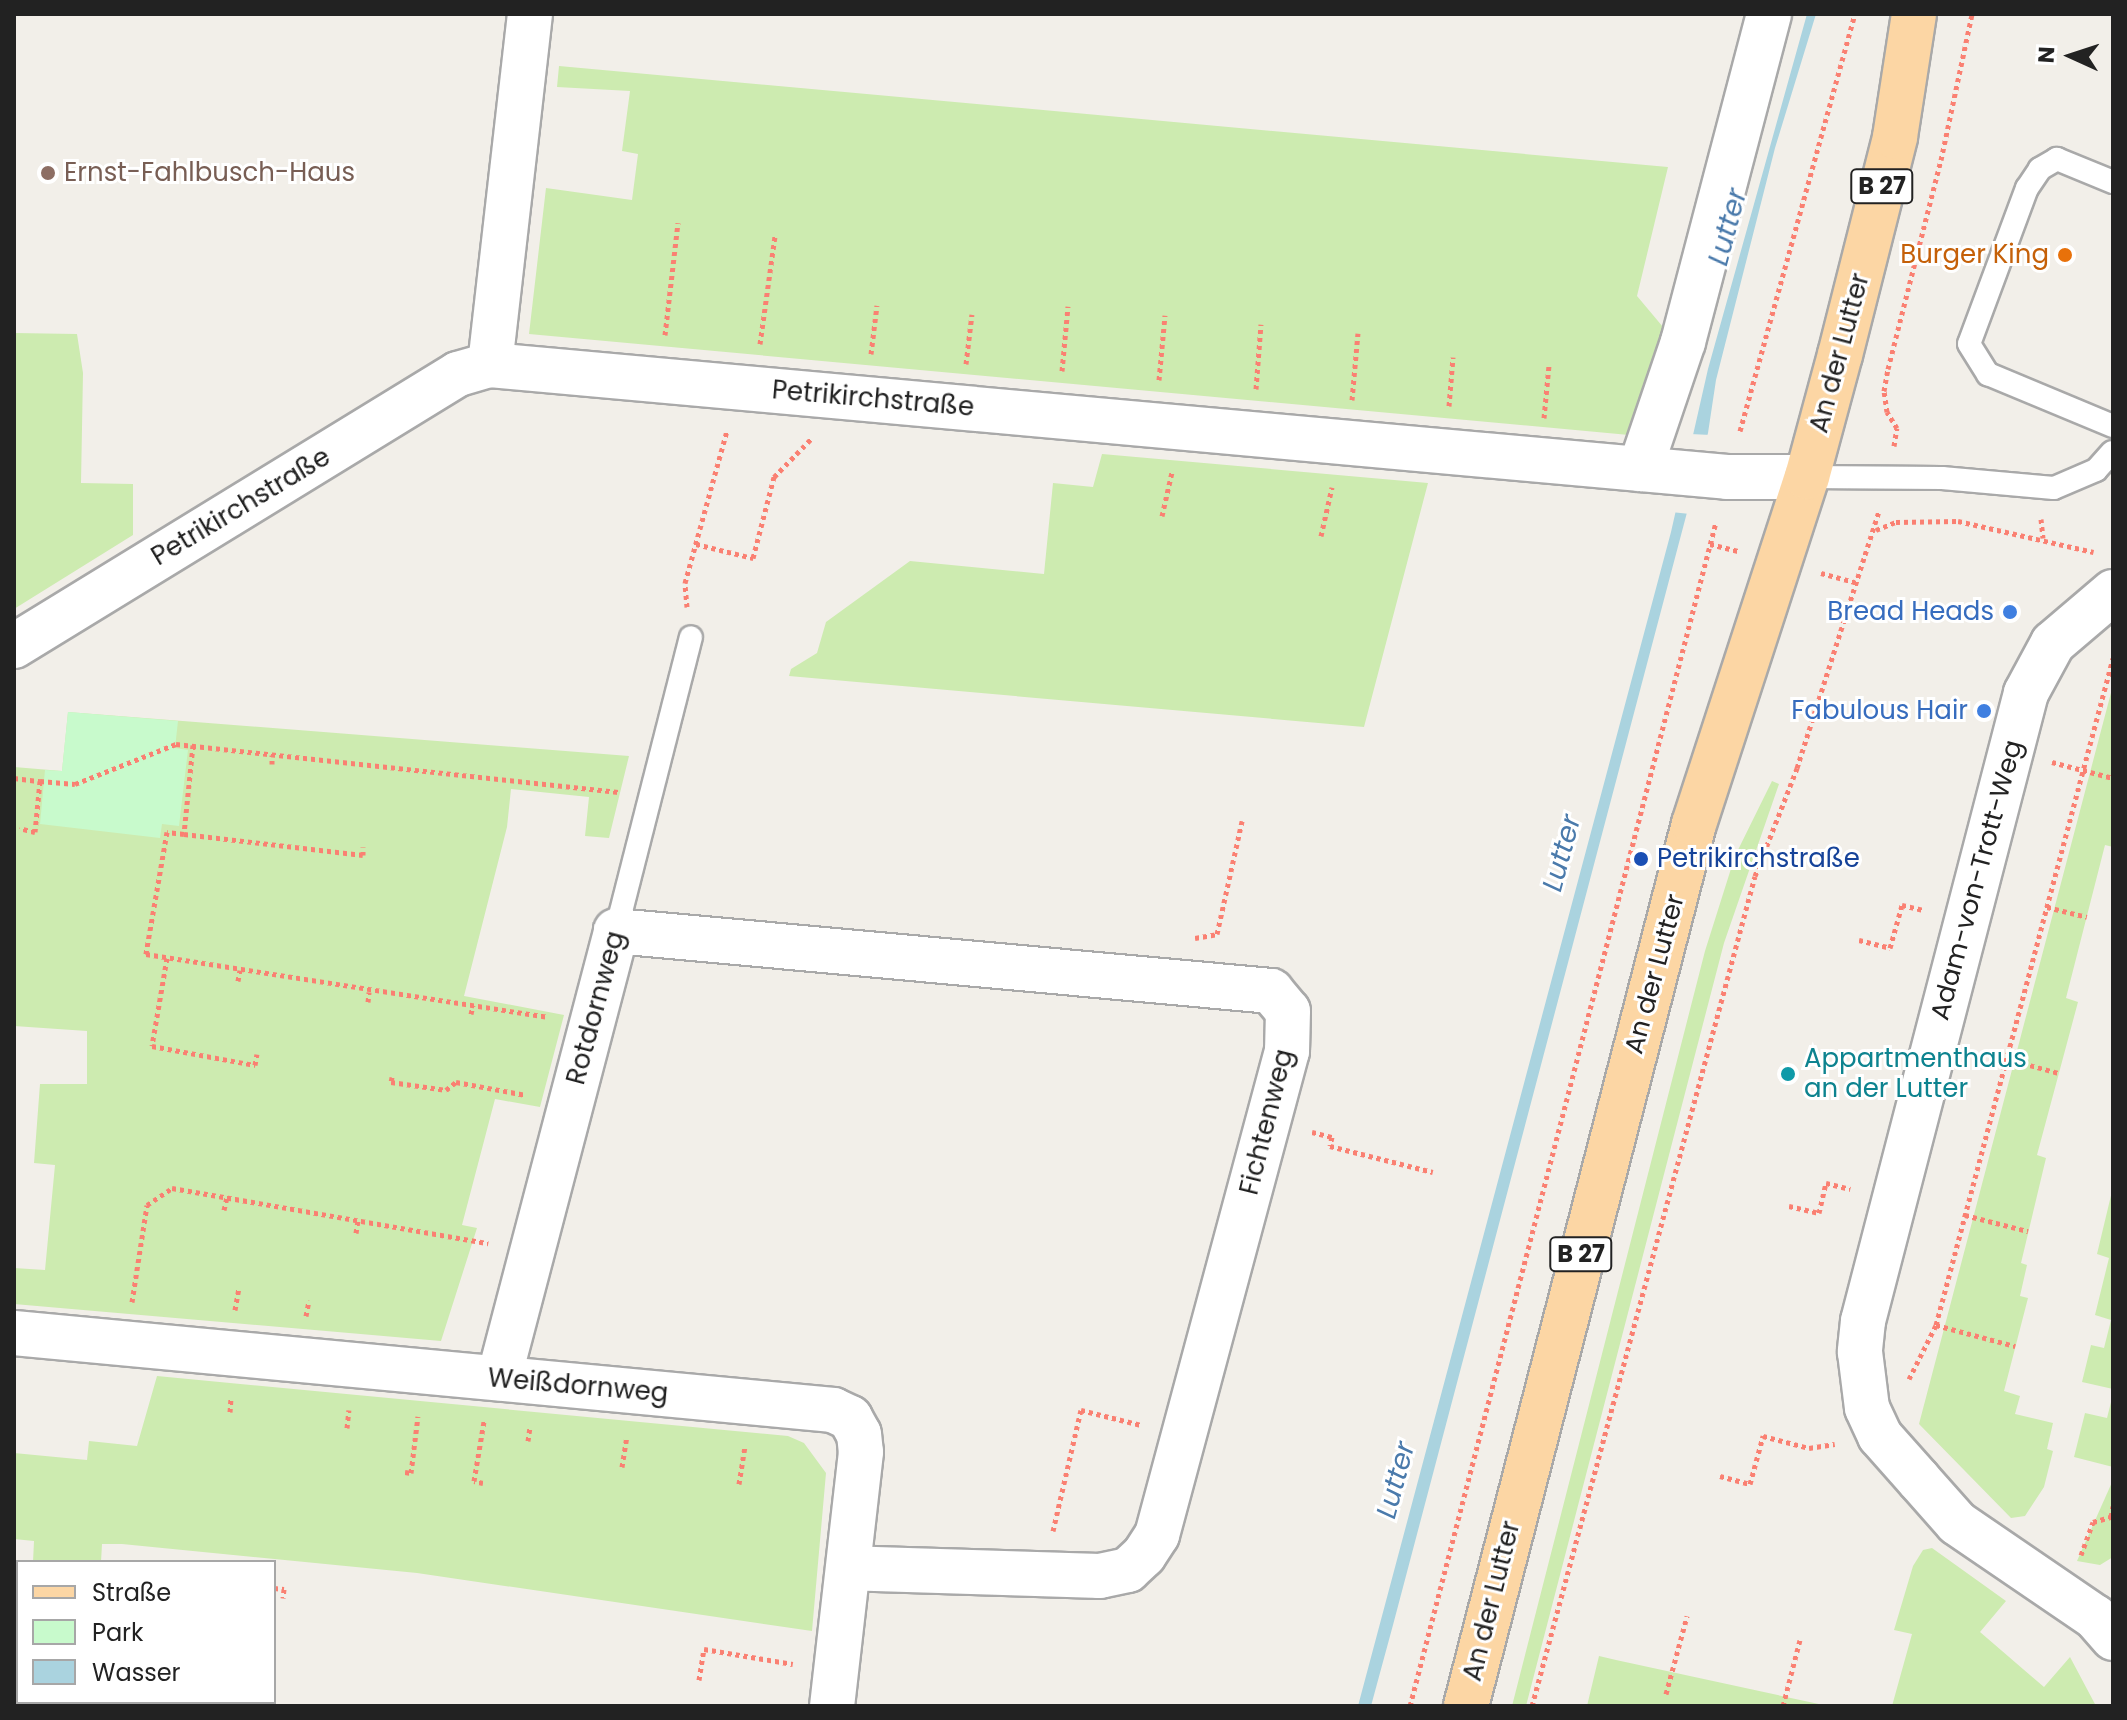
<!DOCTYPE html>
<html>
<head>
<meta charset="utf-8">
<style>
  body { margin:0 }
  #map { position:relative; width:2127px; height:1720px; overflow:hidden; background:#f2efe9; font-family:Poppins,sans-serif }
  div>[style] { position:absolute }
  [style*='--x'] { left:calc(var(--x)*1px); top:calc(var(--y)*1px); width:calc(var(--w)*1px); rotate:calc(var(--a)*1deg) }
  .grass>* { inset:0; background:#cdebb0 }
  .park>* { inset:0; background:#c8facc }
  .water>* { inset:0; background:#aad3df }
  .pier>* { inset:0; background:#f2efe9 }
  .path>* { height:5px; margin-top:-2.5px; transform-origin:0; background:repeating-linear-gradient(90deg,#fa8072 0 4px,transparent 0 8px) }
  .roads { filter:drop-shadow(2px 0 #a9a9a9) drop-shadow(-2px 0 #a9a9a9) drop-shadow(0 2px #a9a9a9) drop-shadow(0 -2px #a9a9a9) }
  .lane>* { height:22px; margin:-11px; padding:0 11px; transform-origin:11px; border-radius:11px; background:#fff }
  .street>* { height:44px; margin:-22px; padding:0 22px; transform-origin:22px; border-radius:22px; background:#fff }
  .primary>* { height:44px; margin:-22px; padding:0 22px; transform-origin:22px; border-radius:22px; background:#fcd6a4 }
  .dots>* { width:22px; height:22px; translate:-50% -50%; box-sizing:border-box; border:4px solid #fff; border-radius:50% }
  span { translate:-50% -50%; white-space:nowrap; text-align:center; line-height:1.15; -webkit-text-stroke:6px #fff; paint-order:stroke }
  .shield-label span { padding:2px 6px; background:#fff; border:2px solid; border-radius:6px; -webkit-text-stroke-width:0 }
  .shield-label { font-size:24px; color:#222; font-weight:700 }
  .education-label { font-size:26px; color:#785e54 }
  .left { translate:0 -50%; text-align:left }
  .food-label { font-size:26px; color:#c56008 }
  .right { translate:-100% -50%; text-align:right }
  .street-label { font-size:26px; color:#222 }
  .shop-label { font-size:26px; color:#366cbe }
  .transit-label { font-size:26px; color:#164399 }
  .culture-label { font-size:26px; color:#0d838f }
  .water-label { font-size:28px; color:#4a7aab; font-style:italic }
  .frame { position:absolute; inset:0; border:16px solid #222; pointer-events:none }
  .legend { position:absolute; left:16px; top:1560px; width:260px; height:144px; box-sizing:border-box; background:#fff; border:2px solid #a7a7a7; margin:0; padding:10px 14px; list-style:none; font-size:24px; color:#222 }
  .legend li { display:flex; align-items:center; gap:16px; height:40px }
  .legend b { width:40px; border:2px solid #a7a7a7 }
  .north { position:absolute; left:2031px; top:16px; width:80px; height:80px; -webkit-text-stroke:6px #fff; paint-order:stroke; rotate:273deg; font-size:22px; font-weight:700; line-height:32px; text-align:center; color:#222 }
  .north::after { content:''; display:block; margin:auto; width:28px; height:36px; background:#222; clip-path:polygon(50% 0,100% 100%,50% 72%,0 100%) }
</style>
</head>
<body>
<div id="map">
  <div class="grass">
    <i style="clip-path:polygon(559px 66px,1668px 167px,1637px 296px,1663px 327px,1629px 435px,529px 334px,546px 188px,632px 200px,638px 154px,622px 151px,630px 91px,557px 87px)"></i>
    <i style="clip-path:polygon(14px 333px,77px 334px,83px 373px,81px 483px,133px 484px,133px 535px,14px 609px)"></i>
    <i style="clip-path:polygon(1102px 454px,1428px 483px,1364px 727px,789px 676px,791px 669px,817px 653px,826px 622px,910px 561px,1044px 574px,1053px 483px,1093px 487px)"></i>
    <i style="clip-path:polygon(2113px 685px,2113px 847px,2105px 845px,2066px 998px,2078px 1002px,2037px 1155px,2046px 1158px,2021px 1263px,2027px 1265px,2020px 1296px,2028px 1298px,2004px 1391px,2020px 1396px,2015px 1414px,2053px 1423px,2047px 1449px,2053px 1451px,2044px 1487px,2025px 1516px,2011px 1518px,1919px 1424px)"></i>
    <i style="clip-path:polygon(68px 712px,629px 756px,609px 838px,585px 836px,589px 797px,511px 789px,507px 827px,464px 996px,564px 1015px,540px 1107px,495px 1099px,462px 1225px,477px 1228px,441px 1341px,14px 1304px,14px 1268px,45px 1270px,55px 1165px,34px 1163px,40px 1084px,87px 1084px,87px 1031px,14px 1026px,14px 767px,62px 771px)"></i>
    <i style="clip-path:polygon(1772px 781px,1779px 784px,1724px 943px,1526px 1706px,1512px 1706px,1705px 951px,1735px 856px)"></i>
    <i style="clip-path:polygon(2113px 1187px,2113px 1389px,2082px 1382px,2091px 1345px,2104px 1348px,2111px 1320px,2095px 1315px,2109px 1258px,2097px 1254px)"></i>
    <i style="clip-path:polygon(157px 1376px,788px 1436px,804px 1443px,826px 1473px,812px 1631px,417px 1573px,122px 1544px,102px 1544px,101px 1562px,33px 1562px,34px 1541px,14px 1539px,14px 1453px,87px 1460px,89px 1441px,137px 1446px)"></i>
    <i style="clip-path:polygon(2113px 1394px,2113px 1467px,2074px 1457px,2085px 1413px,2107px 1418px)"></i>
    <i style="clip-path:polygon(2113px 1480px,2113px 1557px,2100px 1565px,2077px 1561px)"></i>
    <i style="clip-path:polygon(1932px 1548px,2006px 1601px,1980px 1632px,2044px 1687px,2070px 1657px,2096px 1706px,1892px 1706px,1912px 1634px,1894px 1630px,1913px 1566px,1923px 1550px)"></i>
    <i style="clip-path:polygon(1599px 1656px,1616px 1660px,1828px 1706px,1587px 1706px)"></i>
  </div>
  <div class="park">
    <i style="clip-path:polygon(68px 712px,178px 721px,175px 748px,188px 750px,179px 826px,162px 824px,160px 838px,40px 824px,45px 770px,62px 771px)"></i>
  </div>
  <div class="water">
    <i style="clip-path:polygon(1807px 14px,1816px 14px,1775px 148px,1716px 380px,1708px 433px,1393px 1625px,1371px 1706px,1358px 1706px,1671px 532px,1708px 369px)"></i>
  </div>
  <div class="pier">
    <i style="clip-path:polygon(1690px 434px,1711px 435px,1690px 514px,1671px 512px)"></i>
  </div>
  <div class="path">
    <i style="--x:665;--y:335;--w:113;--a:-83.4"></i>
    <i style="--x:760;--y:344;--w:109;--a:-82.1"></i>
    <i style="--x:871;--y:354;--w:49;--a:-83"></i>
    <i style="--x:966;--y:364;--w:50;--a:-83.2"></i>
    <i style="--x:1062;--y:371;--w:65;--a:-84.7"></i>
    <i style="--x:1159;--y:380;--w:65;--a:-84.7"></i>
    <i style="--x:1256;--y:389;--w:65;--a:-85.6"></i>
    <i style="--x:1352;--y:400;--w:67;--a:-84.9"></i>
    <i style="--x:1449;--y:406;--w:49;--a:-85.3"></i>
    <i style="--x:1544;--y:418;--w:53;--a:-84.6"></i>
    <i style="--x:1740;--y:431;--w:433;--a:-74.6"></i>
    <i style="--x:1894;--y:446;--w:18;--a:-81"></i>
    <i style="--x:1897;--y:428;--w:19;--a:-122"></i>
    <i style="--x:1887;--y:412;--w:21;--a:-98"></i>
    <i style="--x:1884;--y:391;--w:22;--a:-80"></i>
    <i style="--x:1888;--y:369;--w:216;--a:-75.8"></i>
    <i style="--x:1941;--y:160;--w:149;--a:-78"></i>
    <i style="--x:1162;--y:516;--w:45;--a:-77.2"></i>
    <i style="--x:2041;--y:519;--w:19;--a:84"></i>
    <i style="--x:1876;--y:530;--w:22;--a:-22"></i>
    <i style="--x:1896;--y:522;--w:62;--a:-0.9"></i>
    <i style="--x:1958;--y:521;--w:139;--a:12.9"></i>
    <i style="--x:1321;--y:536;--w:50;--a:-77.3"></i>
    <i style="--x:696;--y:544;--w:59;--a:13.8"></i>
    <i style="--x:1710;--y:544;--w:29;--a:14"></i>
    <i style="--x:753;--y:558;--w:84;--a:-75.5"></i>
    <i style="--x:774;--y:477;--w:53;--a:-45.8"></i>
    <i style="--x:1821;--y:573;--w:35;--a:15"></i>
    <i style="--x:687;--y:607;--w:24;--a:-95"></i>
    <i style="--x:685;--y:583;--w:158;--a:-74.6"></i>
    <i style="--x:193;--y:745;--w:89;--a:95.8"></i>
    <i style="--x:184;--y:834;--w:180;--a:6.7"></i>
    <i style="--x:363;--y:855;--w:8;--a:-90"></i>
    <i style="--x:2052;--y:762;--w:63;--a:14.7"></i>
    <i style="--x:272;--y:764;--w:9;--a:-90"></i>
    <i style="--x:14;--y:778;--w:26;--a:7"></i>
    <i style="--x:40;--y:781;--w:51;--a:95.6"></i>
    <i style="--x:35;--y:832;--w:16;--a:-166"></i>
    <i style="--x:40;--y:781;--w:35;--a:5"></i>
    <i style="--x:75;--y:784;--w:109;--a:-21.6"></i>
    <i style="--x:176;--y:744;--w:445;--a:6.2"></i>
    <i style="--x:184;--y:834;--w:17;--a:-173"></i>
    <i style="--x:167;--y:832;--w:124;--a:99.8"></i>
    <i style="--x:146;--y:954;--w:406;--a:8.9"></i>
    <i style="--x:2047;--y:907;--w:41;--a:14"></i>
    <i style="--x:1195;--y:938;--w:22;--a:-10"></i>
    <i style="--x:1217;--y:934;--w:116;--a:-77.5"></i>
    <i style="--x:1859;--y:940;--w:32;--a:14"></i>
    <i style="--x:1890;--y:948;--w:45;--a:-74.4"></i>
    <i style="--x:1902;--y:905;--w:22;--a:13"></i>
    <i style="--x:167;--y:958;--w:89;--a:99.7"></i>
    <i style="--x:152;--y:1046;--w:105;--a:10.5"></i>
    <i style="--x:255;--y:1065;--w:11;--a:-80"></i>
    <i style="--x:238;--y:981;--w:11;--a:-80"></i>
    <i style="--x:368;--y:1002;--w:10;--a:-84"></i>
    <i style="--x:471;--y:1014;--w:9;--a:-77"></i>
    <i style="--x:2007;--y:1059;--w:54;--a:15.1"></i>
    <i style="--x:392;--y:1077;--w:5;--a:101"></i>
    <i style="--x:391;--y:1082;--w:56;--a:8.3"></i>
    <i style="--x:446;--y:1090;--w:13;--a:-39"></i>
    <i style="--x:456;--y:1082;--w:71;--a:10.5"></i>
    <i style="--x:1312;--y:1132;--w:21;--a:14"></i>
    <i style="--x:1332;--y:1137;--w:9;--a:103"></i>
    <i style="--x:1330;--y:1146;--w:106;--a:14.2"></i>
    <i style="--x:1789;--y:1206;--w:31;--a:13"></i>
    <i style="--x:1819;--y:1213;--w:31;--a:-77"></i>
    <i style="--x:1826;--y:1183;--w:25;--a:14"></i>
    <i style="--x:224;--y:1210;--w:13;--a:-77"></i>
    <i style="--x:1965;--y:1215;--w:65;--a:14.3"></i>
    <i style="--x:356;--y:1233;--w:13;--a:-81"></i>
    <i style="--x:132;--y:1302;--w:98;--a:-81.2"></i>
    <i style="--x:147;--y:1205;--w:30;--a:-34"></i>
    <i style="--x:172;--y:1188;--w:321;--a:9.9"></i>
    <i style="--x:235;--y:1310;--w:23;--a:-80"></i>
    <i style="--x:306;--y:1316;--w:16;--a:-79"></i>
    <i style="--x:1936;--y:1325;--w:82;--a:14.9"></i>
    <i style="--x:1909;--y:1379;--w:60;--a:-63.4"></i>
    <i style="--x:1936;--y:1325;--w:690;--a:-75.14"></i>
    <i style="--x:230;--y:1412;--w:13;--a:-86"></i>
    <i style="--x:347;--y:1428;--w:18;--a:-84"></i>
    <i style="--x:528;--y:1441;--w:14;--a:-82"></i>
    <i style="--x:622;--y:1467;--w:31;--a:-81"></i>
    <i style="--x:405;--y:1472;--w:6;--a:9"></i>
    <i style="--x:411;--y:1473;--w:57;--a:-83"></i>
    <i style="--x:1720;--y:1476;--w:31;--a:15"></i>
    <i style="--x:1750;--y:1484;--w:50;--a:-74.8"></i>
    <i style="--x:1763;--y:1436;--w:48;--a:14.6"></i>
    <i style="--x:1809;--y:1448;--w:26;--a:-9"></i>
    <i style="--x:483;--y:1483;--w:9;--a:-167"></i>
    <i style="--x:474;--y:1481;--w:61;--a:-80.5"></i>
    <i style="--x:739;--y:1484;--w:37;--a:-81"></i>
    <i style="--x:1053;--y:1531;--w:124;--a:-77"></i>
    <i style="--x:1081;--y:1410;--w:62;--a:14"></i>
    <i style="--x:2081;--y:1555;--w:35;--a:-70"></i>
    <i style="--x:2093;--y:1522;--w:19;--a:-16"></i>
    <i style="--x:2111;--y:1517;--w:11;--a:-80"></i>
    <i style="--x:274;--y:1588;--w:10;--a:6"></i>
    <i style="--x:284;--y:1589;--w:9;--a:96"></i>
    <i style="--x:699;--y:1680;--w:31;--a:-81"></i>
    <i style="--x:704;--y:1649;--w:90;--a:9.6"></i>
    <i style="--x:1666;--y:1694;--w:81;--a:-74.9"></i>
    <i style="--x:1410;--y:1706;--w:1223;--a:-75.51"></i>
    <i style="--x:1532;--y:1706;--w:859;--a:-74.96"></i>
    <i style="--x:1755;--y:876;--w:116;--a:-68.7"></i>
    <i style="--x:1797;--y:768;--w:270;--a:-72.3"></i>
    <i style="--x:1783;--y:1706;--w:68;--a:-75.6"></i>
  </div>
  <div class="roads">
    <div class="lane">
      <i style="--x:2113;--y:182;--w:61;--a:-157.7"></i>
      <i style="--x:2057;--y:159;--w:20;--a:150"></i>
      <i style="--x:2040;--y:169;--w:23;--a:124"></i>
      <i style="--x:2027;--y:188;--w:166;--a:110.4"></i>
      <i style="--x:1969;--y:344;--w:36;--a:58"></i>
      <i style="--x:1988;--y:374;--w:135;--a:22.6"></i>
      <i style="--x:1807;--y:477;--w:135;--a:0.4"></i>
      <i style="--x:1942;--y:478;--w:112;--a:5.1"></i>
      <i style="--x:2054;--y:488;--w:46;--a:-23.2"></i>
      <i style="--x:2096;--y:470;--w:24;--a:-48"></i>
      <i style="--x:616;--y:931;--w:303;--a:-75.7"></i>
    </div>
    <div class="street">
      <i style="--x:490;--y:365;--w:353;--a:-83.5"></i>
      <i style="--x:1640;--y:469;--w:134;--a:-71.3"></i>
      <i style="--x:1683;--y:342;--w:339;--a:-75.3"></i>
      <i style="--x:2113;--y:592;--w:79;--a:139.6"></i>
      <i style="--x:2053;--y:643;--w:57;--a:118.4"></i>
      <i style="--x:2026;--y:693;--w:649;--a:104.55"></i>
      <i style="--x:1863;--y:1321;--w:31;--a:96"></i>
      <i style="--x:1860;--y:1352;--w:56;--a:82.9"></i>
      <i style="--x:1867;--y:1408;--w:31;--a:65"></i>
      <i style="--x:1880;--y:1436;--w:59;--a:48.4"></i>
      <i style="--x:1919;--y:1480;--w:57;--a:48.5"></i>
      <i style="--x:1957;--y:1523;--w:167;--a:34.3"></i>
      <i style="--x:2095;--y:1617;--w:28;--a:49"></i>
      <i style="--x:14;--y:646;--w:521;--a:-31.49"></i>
      <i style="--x:458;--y:374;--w:33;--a:-16"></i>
      <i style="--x:490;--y:365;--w:1242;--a:5.17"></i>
      <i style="--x:1727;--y:477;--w:80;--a:0"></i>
      <i style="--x:14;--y:1333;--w:823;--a:5.37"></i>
      <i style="--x:833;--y:1410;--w:19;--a:25"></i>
      <i style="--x:850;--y:1418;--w:18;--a:61"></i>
      <i style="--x:859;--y:1434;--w:18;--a:84"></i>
      <i style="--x:861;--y:1452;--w:256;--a:96.5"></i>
      <i style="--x:499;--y:1378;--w:462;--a:-75.3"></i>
      <i style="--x:616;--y:931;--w:658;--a:5.23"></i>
      <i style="--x:1271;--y:991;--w:26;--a:50"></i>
      <i style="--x:1288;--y:1011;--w:40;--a:91.4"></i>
      <i style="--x:1287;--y:1051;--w:501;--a:105.03"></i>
      <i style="--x:1157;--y:1535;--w:24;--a:123"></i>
      <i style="--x:1144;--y:1555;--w:22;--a:137"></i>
      <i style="--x:1128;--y:1570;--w:29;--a:168"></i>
      <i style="--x:1100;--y:1576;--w:249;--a:-178.2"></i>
    </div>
    <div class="primary">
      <i style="--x:1466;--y:1706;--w:911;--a:-75.51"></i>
      <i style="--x:1694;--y:824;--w:365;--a:-72"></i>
      <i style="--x:1807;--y:477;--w:126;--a:-74.9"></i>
      <i style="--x:1840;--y:355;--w:225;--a:-75.8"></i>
      <i style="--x:1895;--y:137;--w:124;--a:-81.2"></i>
    </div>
  </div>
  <div class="dots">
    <i style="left:48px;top:173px;background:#8d6e63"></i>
    <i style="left:2065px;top:255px;background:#e8710a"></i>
    <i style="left:2010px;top:612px;background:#3f7fe0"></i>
    <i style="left:1984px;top:711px;background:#3f7fe0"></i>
    <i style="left:1641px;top:859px;background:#1a4fb4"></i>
    <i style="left:1788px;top:1074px;background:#0f9aa8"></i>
  </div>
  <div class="shield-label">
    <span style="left:1882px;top:186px">B 27</span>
    <span style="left:1581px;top:1254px">B 27</span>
  </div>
  <div class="education-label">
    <span class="left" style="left:64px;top:173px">Ernst-Fahlbusch-Haus</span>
  </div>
  <div class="food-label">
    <span class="right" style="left:2049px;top:255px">Burger King</span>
  </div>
  <div class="street-label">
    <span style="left:1840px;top:353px;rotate:-75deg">An der Lutter</span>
    <span style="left:873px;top:399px;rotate:5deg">Petrikirchstraße</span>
    <span style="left:241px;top:507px;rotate:-31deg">Petrikirchstraße</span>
    <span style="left:1977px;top:880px;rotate:-75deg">Adam-von-Trott-Weg</span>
    <span style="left:1655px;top:974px;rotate:-75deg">An der Lutter</span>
    <span style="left:596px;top:1008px;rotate:-75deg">Rotdornweg</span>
    <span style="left:1267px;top:1122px;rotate:-76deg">Fichtenweg</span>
    <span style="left:578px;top:1386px;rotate:5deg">Weißdornweg</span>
    <span style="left:1492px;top:1601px;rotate:-76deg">An der Lutter</span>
  </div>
  <div class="shop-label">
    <span class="right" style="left:1994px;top:612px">Bread Heads</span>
    <span class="right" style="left:1968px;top:711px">Fabulous Hair</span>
  </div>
  <div class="transit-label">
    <span class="left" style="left:1657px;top:859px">Petrikirchstraße</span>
  </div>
  <div class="culture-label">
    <span class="left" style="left:1804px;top:1074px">Appartmenthaus<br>an der Lutter</span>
  </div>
  <div class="water-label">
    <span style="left:1728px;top:227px;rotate:-75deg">Lutter</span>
    <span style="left:1562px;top:853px;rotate:-75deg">Lutter</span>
    <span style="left:1396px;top:1480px;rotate:-75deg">Lutter</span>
  </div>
  <div class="frame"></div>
  <ul class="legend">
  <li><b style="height:10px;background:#fcd6a4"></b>Straße</li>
  <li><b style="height:22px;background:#c8facc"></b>Park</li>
  <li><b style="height:22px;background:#aad3df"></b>Wasser</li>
  </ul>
  <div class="north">N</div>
</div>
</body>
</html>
